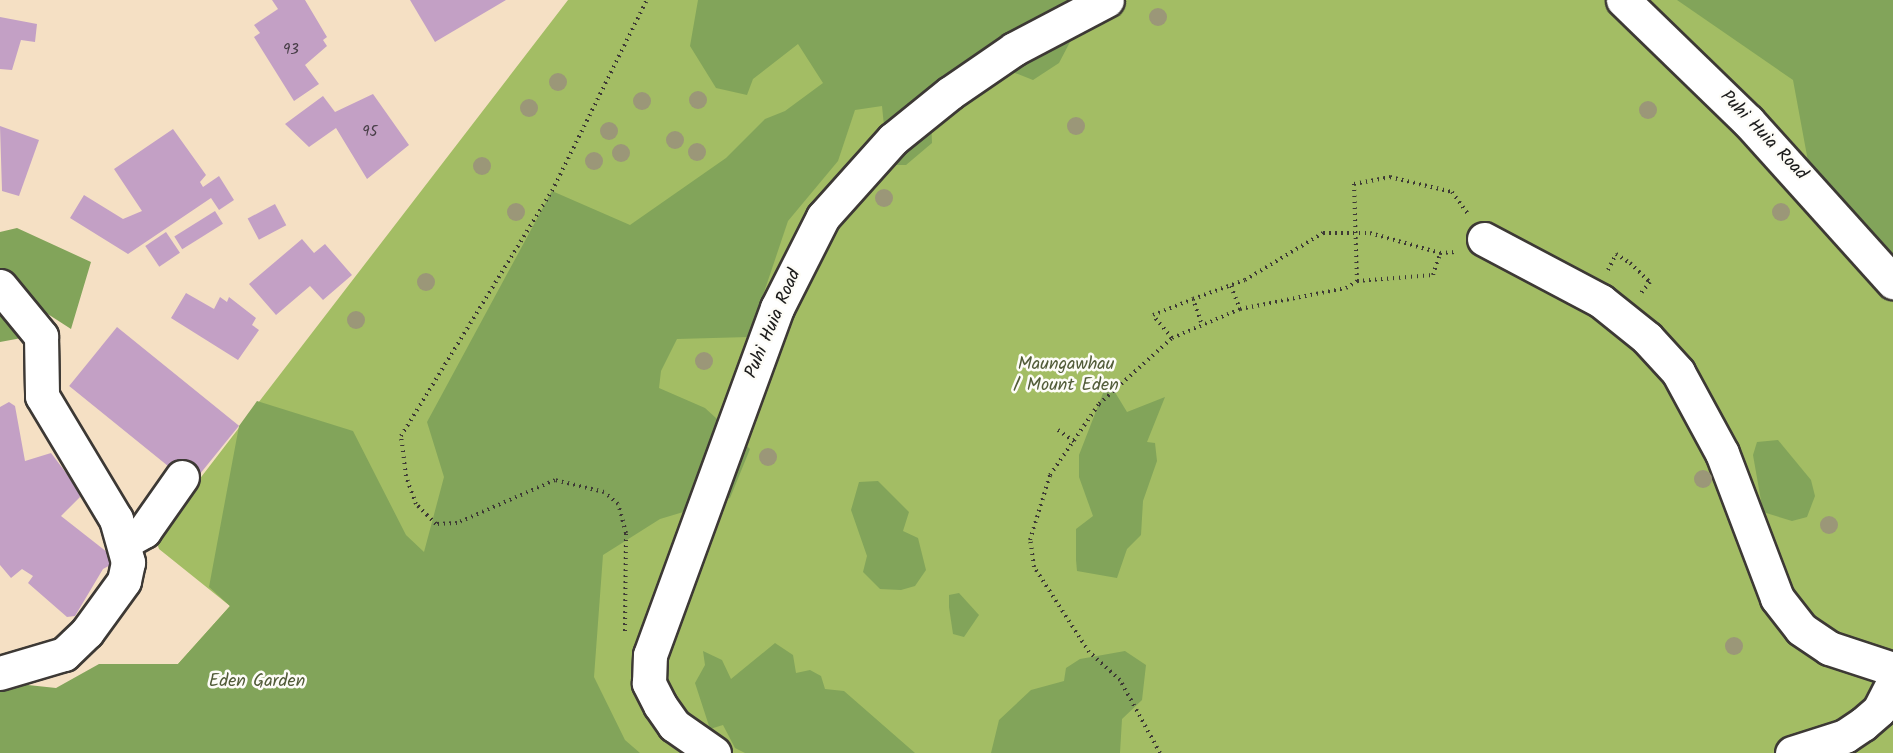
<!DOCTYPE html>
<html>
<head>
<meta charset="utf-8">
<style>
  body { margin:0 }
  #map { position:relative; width:1893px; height:753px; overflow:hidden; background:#f5e0c4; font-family:Kalam,sans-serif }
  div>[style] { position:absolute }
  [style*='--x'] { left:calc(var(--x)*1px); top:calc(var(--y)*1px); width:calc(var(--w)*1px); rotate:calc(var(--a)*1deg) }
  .green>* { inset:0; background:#a3bd64 }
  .forest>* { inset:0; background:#82a45a }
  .building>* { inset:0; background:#c3a0c5; transform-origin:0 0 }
  .path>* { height:4px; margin-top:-2px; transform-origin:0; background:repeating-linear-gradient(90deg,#3d3935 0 1.5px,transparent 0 6px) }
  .roads { filter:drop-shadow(2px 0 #3d3935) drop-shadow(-2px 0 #3d3935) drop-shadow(0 2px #3d3935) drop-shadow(0 -2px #3d3935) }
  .minor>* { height:33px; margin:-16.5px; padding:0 16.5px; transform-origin:16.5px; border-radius:16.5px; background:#fff }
  .trees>* { width:18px; height:18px; margin:-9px; border-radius:50%; background:#9b9778 }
  span { translate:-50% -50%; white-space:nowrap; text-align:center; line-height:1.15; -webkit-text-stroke:5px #fdfcf7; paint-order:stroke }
  .number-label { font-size:15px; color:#463d46 }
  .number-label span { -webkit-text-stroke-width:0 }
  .street-label { font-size:18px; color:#1c1c1c }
  .park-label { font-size:18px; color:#525c39 }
</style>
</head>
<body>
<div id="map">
  <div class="green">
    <i style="clip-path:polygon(568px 0,1893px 0,1893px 753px,137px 753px,178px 664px,230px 606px,159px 549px,155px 537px)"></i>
  </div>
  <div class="forest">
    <i style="clip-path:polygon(698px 0,1092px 0,1059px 63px,1033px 80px,1010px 71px,931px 116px,932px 143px,906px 165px,874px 165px,884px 126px,882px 106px,855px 110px,838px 161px,788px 221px,749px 337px,677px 339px,661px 371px,659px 388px,705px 408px,750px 449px,730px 498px,660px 519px,603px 555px,594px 677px,625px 740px,640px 753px,0 753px,0 682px,56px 688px,99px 664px,178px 664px,230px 606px,209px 587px,239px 426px,257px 401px,353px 431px,406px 535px,424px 552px,444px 477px,427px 422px,552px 191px,630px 225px,726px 158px,765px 119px,785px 111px,823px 83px,798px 44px,753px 79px,747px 95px,716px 88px,690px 46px)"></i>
    <i style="clip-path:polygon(1677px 0,1893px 0,1893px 270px,1810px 172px,1793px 80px)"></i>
    <i style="clip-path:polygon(17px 228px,91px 262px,71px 329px,40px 309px,27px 337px,0 342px,0 232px)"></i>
    <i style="clip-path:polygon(1105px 388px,1113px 389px,1127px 412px,1165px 397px,1147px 442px,1155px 443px,1157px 461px,1143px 501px,1141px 535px,1127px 549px,1117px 578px,1077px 571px,1076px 560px,1076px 529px,1093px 516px,1079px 477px,1079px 455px)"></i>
    <i style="clip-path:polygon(1778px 440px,1811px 480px,1815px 496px,1807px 517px,1792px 521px,1763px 512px,1753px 455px,1757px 442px)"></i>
    <i style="clip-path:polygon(878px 481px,909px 512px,903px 531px,918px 538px,926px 570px,915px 586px,901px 590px,880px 589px,863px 572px,867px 556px,851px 510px,859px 482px)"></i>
    <i style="clip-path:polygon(959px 593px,979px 615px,964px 637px,953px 634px,949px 607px,949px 595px)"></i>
    <i style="clip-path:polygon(775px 643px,793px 655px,796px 673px,810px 670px,821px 676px,825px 689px,844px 691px,915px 753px,745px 753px,735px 748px,723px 725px,710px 729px,695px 683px,705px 665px,703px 651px,722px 660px,731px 679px)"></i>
    <i style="clip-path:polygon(1125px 651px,1146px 665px,1142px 700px,1122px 719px,1120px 753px,991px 753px,999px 720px,1031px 690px,1064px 681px,1066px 668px,1080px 659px)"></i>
  </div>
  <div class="building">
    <i style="clip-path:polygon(272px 0,305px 0,327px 37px,323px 40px,327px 46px,305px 65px,319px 84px,294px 101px,254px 37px,260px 33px,254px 25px,278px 9px)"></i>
    <i style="clip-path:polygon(410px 0,506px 0,435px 42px)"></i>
    <i style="clip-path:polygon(0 17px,37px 24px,35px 42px,21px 40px,12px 70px,0 69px)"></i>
    <i style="clip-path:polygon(373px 94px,409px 145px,367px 179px,336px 128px,309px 147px,285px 124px,323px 96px,335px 112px)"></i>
    <i style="clip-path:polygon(0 126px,39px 140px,19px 196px,2px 191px)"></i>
    <i style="clip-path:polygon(173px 129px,206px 175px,200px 182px,203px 187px,219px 176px,234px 200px,219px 210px,211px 198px,128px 254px,70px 218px,84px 195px,123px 219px,142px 211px,114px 169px)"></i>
    <i style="left:275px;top:204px;width:24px;height:31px;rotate:62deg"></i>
    <i style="left:215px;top:211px;width:15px;height:48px;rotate:58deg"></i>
    <i style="left:166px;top:232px;width:25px;height:25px;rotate:56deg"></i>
    <i style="clip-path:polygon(302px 239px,314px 253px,325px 244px,352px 275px,323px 300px,310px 286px,276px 315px,249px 284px)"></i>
    <i style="clip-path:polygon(186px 293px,214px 309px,220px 297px,227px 302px,229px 297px,256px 318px,252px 325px,259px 330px,238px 360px,171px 318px)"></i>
    <i style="left:117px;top:327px;width:157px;height:76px;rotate:39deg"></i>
    <i style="clip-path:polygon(9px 402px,15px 406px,25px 461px,51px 453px,79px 490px,80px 497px,61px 516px,112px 556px,114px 563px,103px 569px,75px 616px,67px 617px,28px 583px,33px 576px,22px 569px,11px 578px,0 565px,0 407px)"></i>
  </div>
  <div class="path">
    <i style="--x:1608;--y:270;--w:18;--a:-63"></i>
    <i style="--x:1616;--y:254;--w:17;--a:33"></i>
    <i style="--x:1630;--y:263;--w:28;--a:44"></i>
    <i style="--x:1650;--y:282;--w:14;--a:129"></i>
    <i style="--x:1357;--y:281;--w:76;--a:-4.5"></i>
    <i style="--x:1433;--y:275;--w:23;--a:-72"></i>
    <i style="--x:1440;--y:253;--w:16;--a:-4"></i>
    <i style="--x:1231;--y:286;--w:25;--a:69"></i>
    <i style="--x:1201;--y:322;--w:24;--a:-109"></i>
    <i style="--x:1193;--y:299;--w:55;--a:-20.1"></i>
    <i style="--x:1245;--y:280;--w:91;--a:-31.1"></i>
    <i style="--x:1323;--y:233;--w:47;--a:0"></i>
    <i style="--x:1370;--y:233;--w:73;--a:15.9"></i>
    <i style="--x:1172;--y:338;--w:30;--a:-130"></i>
    <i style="--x:1153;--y:315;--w:43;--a:-21.8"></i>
    <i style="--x:1058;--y:430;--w:21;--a:35"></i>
    <i style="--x:625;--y:631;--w:98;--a:-89.4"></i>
    <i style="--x:626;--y:533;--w:30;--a:-105"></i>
    <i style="--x:618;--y:504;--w:18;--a:-139"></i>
    <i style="--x:604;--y:492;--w:50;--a:-166.2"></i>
    <i style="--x:555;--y:480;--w:107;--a:156.3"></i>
    <i style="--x:457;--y:523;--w:21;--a:177"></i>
    <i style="--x:436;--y:524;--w:28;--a:-135"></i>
    <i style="--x:416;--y:504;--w:30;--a:-110"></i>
    <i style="--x:406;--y:476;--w:40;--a:-97.1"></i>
    <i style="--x:401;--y:436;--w:288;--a:-58.4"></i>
    <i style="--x:552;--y:191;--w:213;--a:-63.6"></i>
    <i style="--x:1160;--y:753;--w:83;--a:-118.7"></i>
    <i style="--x:1120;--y:680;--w:42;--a:-137.9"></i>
    <i style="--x:1089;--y:652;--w:101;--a:-122.9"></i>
    <i style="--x:1034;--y:567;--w:27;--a:-98"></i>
    <i style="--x:1030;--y:540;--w:68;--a:-72.9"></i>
    <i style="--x:1050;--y:475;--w:86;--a:-55.4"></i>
    <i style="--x:1099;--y:404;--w:98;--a:-42.1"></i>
    <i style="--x:1172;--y:338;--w:74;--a:-23.1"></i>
    <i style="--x:1240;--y:309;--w:108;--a:-11.2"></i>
    <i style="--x:1346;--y:288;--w:13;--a:-32"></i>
    <i style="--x:1357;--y:281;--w:97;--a:-91.8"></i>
    <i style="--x:1354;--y:184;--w:37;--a:-11"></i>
    <i style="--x:1390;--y:177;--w:64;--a:13.6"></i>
    <i style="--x:1452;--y:192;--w:26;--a:54"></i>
  </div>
  <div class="roads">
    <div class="minor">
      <i style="--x:1623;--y:0;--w:174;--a:44.1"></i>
      <i style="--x:1748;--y:121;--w:217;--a:48"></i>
      <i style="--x:1484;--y:239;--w:132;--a:27.9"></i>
      <i style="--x:1601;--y:301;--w:59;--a:38.8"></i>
      <i style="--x:1647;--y:338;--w:46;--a:47.6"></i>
      <i style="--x:1678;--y:372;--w:92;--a:61.5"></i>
      <i style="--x:1722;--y:453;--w:155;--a:69.2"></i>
      <i style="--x:1777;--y:598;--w:39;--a:52"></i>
      <i style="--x:1801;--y:629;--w:34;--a:34"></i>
      <i style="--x:1829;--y:648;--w:67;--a:18.2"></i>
      <i style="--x:0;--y:286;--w:65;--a:50.6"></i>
      <i style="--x:41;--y:336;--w:60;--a:89"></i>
      <i style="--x:42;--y:396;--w:144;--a:59"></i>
      <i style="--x:116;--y:519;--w:45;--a:74.4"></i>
      <i style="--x:128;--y:562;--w:19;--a:102"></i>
      <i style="--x:124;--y:581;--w:63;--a:126"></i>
      <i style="--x:87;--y:632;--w:32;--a:136"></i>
      <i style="--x:64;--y:654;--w:67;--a:163.5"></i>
      <i style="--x:126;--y:541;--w:21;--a:-29"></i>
      <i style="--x:144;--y:531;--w:66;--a:-54.9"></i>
      <i style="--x:714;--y:753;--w:49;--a:-145"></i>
      <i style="--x:674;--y:725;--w:24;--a:-125"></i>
      <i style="--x:660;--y:705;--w:25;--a:-117"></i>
      <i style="--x:649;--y:683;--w:28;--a:-88"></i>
      <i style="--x:650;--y:655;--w:370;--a:-69.9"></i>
      <i style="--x:777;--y:308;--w:102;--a:-63.2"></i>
      <i style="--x:823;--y:217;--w:105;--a:-48.1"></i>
      <i style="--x:893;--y:139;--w:73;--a:-38.9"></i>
      <i style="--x:950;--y:93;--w:78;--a:-34.5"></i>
      <i style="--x:1014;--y:49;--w:105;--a:-27.8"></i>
      <i style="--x:1792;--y:753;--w:56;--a:-17.8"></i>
      <i style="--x:1845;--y:736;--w:22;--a:-34"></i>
      <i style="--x:1863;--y:724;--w:21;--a:-41"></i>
      <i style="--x:1879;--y:710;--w:31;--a:-63"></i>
    </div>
  </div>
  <div class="trees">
    <i style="left:1158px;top:17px"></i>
    <i style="left:558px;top:82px"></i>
    <i style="left:698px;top:100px"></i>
    <i style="left:642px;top:101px"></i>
    <i style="left:529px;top:108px"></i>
    <i style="left:1648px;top:110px"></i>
    <i style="left:1076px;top:126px"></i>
    <i style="left:609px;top:131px"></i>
    <i style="left:675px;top:140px"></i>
    <i style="left:697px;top:152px"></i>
    <i style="left:621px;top:153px"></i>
    <i style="left:594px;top:161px"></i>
    <i style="left:482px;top:166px"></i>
    <i style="left:884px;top:198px"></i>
    <i style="left:516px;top:212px"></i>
    <i style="left:1781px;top:212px"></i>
    <i style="left:426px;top:282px"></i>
    <i style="left:356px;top:320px"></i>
    <i style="left:704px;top:361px"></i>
    <i style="left:768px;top:457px"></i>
    <i style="left:1703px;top:479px"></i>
    <i style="left:1829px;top:525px"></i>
    <i style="left:1734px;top:646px"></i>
  </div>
  <div class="number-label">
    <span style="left:291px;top:51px">93</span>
    <span style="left:370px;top:133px">95</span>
  </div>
  <div class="street-label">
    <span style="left:1763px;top:136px;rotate:46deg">Puhi Huia Road</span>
    <span style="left:774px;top:324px;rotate:-67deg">Puhi Huia Road</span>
  </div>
  <div class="park-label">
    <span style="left:1066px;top:376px">Maungawhau<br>/ Mount Eden</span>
    <span style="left:257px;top:682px">Eden Garden</span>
  </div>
</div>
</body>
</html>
